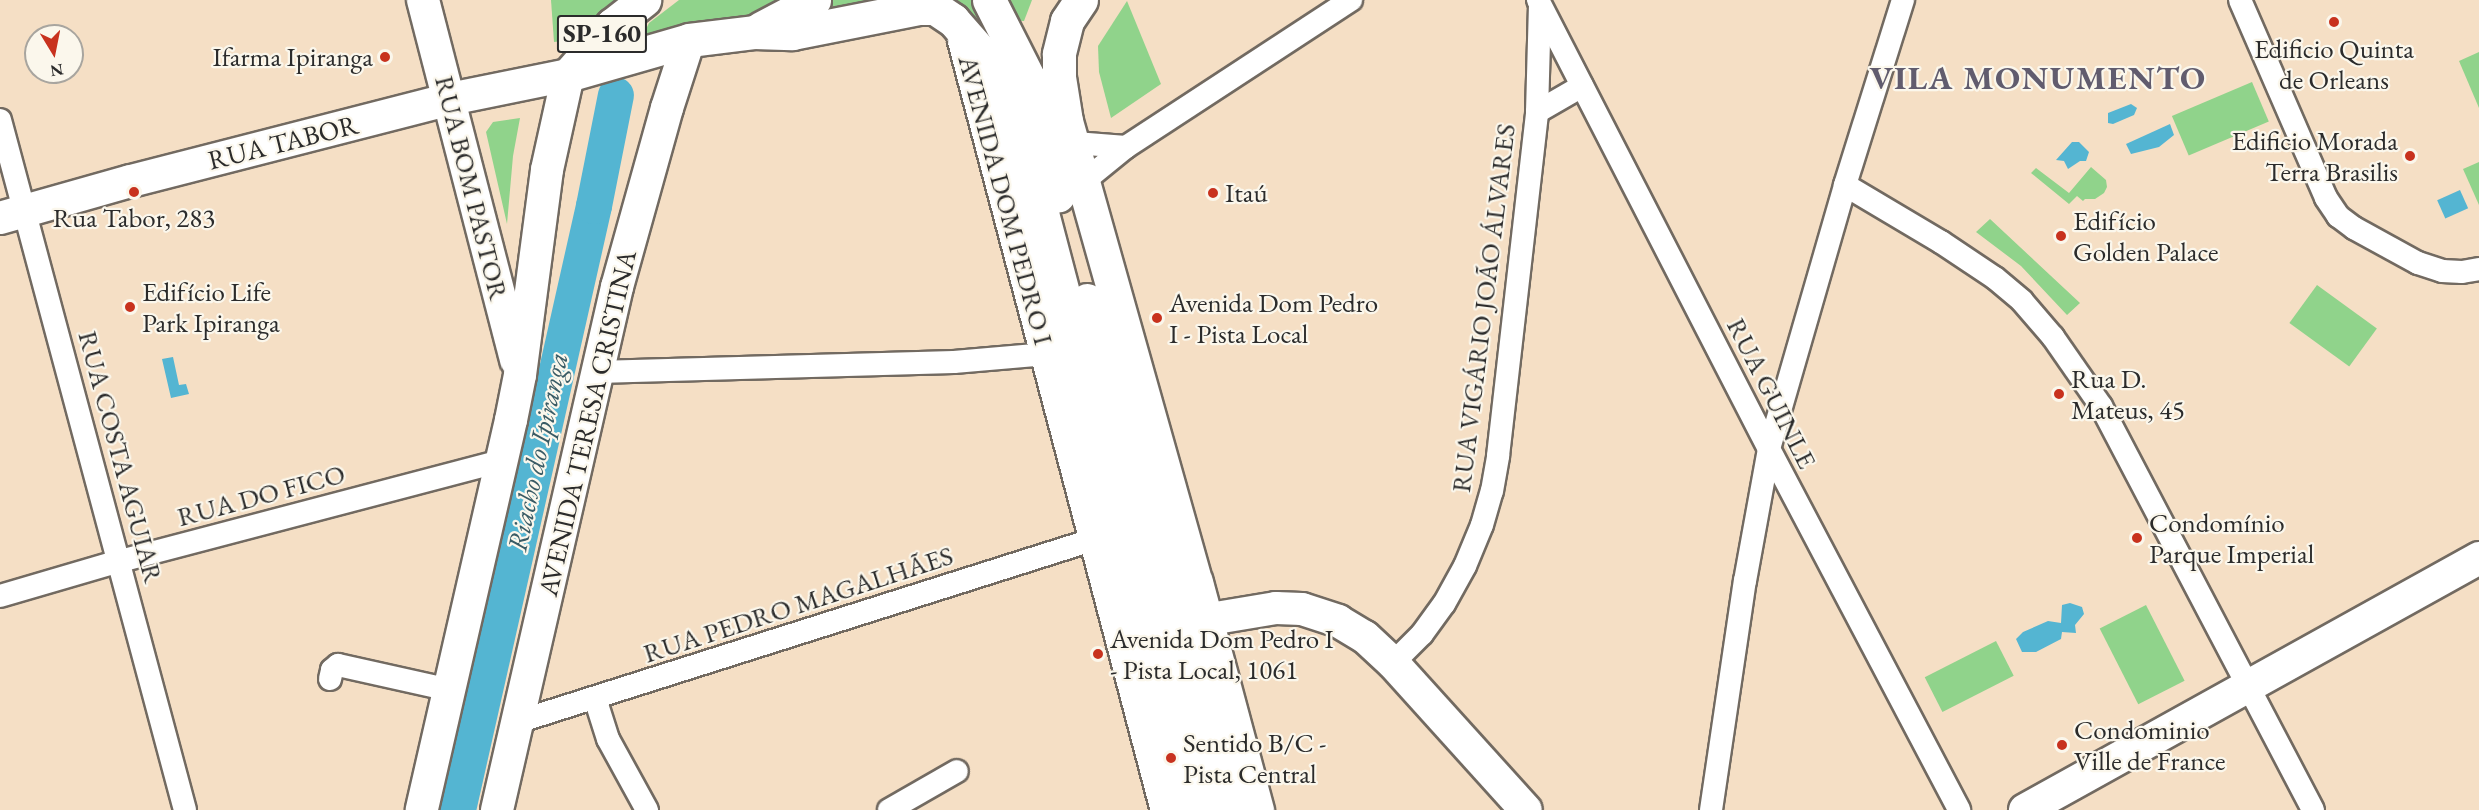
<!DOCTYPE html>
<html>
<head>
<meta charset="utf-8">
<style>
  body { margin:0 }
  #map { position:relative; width:2479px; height:810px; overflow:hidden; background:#f5dfc5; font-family:"EB Garamond",serif }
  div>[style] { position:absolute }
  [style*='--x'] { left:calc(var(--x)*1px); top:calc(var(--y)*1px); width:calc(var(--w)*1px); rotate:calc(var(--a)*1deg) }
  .green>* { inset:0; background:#90d38b; transform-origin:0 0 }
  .water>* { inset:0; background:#54b5d2; transform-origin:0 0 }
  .river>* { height:36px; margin:-18px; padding:0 18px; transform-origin:18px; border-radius:18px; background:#54b5d2 }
  .roads { filter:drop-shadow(2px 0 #726a61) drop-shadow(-2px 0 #726a61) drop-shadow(0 2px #726a61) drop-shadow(0 -2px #726a61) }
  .street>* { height:22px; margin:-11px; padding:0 11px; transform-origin:11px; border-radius:11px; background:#fff }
  .secondary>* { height:32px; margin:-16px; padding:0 16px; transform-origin:16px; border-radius:16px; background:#fff }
  .primary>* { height:33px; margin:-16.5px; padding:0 16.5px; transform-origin:16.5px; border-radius:16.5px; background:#fff }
  .dots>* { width:16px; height:16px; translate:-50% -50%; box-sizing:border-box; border:3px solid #fbf7ec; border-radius:50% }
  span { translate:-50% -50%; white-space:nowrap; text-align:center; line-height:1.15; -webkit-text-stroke:4.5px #fbf7ec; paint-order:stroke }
  .shield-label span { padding:2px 4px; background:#fbf7ec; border:2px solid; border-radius:4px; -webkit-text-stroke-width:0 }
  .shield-label { font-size:26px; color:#2b2b2b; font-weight:700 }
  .poi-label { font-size:27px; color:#2b2b2b }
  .right { translate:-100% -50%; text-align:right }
  .left { translate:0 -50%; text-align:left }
  .street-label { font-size:27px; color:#2b2b2b }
  .water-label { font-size:28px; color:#395b65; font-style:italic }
  .district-label { font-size:33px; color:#615c6e; font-weight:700; letter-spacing:1.5px }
  .north { position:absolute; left:24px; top:24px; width:60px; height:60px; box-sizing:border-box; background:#fbf7ec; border:2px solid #a8a59f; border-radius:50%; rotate:170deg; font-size:16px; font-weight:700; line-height:24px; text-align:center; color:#2b2b2b }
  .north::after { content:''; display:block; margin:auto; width:21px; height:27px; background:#c8321e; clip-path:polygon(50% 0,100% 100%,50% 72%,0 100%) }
</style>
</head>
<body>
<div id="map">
  <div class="green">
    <i style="clip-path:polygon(551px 0,630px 0,563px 41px,554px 42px)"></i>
    <i style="clip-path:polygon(679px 0,911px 0,641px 39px,649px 23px)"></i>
    <i style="clip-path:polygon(928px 0,1032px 0,1024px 21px,961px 19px)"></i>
    <i style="clip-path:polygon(1127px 1px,1161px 84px,1111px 118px,1099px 72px,1098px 46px)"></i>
    <i style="clip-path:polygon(2479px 52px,2479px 108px,2459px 61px)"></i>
    <i style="left:2252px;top:82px;width:43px;height:87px;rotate:67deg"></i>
    <i style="clip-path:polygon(520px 118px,513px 156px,507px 224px,486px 132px,493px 122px)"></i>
    <i style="clip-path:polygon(2479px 162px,2479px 205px,2463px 169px)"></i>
    <i style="clip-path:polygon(2091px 167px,2106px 180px,2107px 187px,2104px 193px,2095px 199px,2085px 199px,2083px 201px,2077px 196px,2069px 204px,2031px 173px,2036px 168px,2069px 193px)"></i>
    <i style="clip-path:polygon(1990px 219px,2080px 303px,2067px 315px,2021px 266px,1976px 232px)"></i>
    <i style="left:2317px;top:285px;width:74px;height:47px;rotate:36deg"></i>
    <i style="left:2146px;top:605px;width:85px;height:52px;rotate:63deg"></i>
    <i style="left:1996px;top:641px;width:39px;height:80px;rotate:63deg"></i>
  </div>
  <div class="water">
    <i style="clip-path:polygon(2131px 104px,2137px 108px,2134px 115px,2113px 124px,2108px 123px,2108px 113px)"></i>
    <i style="clip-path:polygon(2170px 124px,2174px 135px,2159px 147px,2131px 154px,2126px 144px)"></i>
    <i style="clip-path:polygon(2072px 142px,2079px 142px,2089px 152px,2086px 161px,2080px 161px,2068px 169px,2064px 161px,2056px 160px)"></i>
    <i style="left:2460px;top:190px;width:20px;height:25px;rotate:66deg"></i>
    <i style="clip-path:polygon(173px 357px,179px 385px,186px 384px,189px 394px,171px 398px,162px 359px)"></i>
    <i style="clip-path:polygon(2070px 603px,2082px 607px,2084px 614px,2075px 625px,2076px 633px,2062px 632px,2061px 639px,2036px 652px,2022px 652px,2016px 639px,2023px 632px,2048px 621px,2061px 623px,2062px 605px)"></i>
  </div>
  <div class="river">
    <i style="--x:458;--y:810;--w:619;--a:-77.31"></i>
    <i style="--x:594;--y:206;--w:113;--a:-78.8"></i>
  </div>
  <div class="roads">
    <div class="street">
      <i style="--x:1538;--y:0;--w:505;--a:62.78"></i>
      <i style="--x:1769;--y:449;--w:408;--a:62.2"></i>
      <i style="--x:2240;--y:0;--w:216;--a:66.5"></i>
      <i style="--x:2326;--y:198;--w:22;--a:56"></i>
      <i style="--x:2338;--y:216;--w:20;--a:37"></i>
      <i style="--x:2354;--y:228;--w:73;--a:28.7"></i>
      <i style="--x:2418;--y:263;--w:25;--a:18"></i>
      <i style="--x:2442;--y:271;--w:20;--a:3"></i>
      <i style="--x:2462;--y:272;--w:17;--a:-10"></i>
      <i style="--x:1537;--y:112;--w:52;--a:-30"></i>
      <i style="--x:0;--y:120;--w:714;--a:74.99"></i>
      <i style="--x:1062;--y:142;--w:64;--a:4.5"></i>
      <i style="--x:1083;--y:182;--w:55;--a:-39.1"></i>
      <i style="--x:1126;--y:147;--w:269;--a:-33.2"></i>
      <i style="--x:1845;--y:185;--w:112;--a:30.7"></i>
      <i style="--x:1941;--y:242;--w:65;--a:33.7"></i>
      <i style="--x:1995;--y:278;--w:35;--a:40"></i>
      <i style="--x:2022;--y:301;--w:48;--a:49.3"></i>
      <i style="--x:2053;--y:337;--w:84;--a:55.2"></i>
      <i style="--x:2101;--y:406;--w:456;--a:62.3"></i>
      <i style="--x:597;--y:372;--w:357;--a:-1.6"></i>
      <i style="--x:954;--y:362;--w:93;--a:-4.9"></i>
      <i style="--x:0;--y:596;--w:125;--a:-16.3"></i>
      <i style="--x:120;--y:561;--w:395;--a:-14.7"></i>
      <i style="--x:1393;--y:663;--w:41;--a:-45"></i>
      <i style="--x:1422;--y:634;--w:37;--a:-54"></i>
      <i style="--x:1444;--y:604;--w:43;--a:-61.1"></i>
      <i style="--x:1465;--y:566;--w:44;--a:-67.5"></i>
      <i style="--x:1482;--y:525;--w:35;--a:-74"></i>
      <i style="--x:1492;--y:491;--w:36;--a:-80"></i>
      <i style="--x:1498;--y:456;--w:346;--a:-83.5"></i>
      <i style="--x:1537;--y:112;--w:105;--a:-88.4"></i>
      <i style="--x:330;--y:679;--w:9;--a:-77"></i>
      <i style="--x:332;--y:670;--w:8;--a:-40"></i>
      <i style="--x:338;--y:665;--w:115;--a:12.6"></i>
      <i style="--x:595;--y:698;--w:43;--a:72.4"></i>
      <i style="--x:608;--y:739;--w:81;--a:61.2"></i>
      <i style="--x:517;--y:722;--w:606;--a:-17.57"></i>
      <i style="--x:889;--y:810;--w:78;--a:-29.8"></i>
      <i style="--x:1711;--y:810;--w:232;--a:-81.6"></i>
      <i style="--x:1745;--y:581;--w:134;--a:-79.7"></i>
      <i style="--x:1769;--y:449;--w:275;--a:-73.9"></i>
      <i style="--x:1845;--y:185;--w:194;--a:-72.6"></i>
    </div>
    <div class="secondary">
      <i style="--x:423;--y:0;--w:372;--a:75.5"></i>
      <i style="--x:0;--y:218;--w:136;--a:-15.8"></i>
      <i style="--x:131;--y:181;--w:329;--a:-14.4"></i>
      <i style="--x:450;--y:99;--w:120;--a:-11.5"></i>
      <i style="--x:568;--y:75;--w:97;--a:102.5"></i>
      <i style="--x:547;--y:170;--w:207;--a:97.5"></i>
      <i style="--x:520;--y:375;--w:46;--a:101.3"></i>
      <i style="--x:511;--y:420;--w:400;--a:102.9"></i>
      <i style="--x:1204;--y:620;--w:73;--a:-9.5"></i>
      <i style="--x:1276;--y:608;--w:26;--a:2"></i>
      <i style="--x:1302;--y:609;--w:38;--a:18"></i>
      <i style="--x:1338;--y:621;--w:31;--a:31"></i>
      <i style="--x:1365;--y:637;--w:38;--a:43"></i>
      <i style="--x:1393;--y:663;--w:198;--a:47.9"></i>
      <i style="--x:497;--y:810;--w:537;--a:-77.08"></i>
      <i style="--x:617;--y:287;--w:186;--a:-74.4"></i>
      <i style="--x:667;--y:108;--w:71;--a:-72.1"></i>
      <i style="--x:2025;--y:810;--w:519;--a:-29.03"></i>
    </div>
    <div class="primary">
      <i style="--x:989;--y:0;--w:89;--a:63.1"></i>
      <i style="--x:1029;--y:79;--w:120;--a:76"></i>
      <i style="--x:1081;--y:0;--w:25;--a:124"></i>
      <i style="--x:1067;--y:21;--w:34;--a:104"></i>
      <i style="--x:1059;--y:54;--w:23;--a:90"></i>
      <i style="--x:1059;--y:77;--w:45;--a:81"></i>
      <i style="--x:1066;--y:121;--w:479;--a:74.3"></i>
      <i style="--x:1196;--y:582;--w:236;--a:75"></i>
      <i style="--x:761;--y:28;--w:60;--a:-27.8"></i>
      <i style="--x:964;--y:40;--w:796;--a:75.23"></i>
      <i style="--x:568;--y:75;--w:126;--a:-16.1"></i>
      <i style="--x:689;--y:40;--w:65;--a:-7"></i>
      <i style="--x:754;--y:32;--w:38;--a:2"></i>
      <i style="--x:792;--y:33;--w:129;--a:-11.1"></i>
      <i style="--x:919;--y:8;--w:16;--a:0"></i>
      <i style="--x:935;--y:8;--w:22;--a:34"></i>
      <i style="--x:953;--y:20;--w:43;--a:48.8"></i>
      <i style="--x:981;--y:52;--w:25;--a:53"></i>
      <i style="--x:996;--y:72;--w:30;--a:69"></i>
      <i style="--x:1007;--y:100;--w:118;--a:72.8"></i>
      <i style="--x:1042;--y:213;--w:617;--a:75.27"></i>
      <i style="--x:568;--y:75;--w:67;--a:-48.7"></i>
      <i style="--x:612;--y:25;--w:41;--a:-38"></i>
      <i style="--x:1087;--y:300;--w:528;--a:74.86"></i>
    </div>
  </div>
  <div class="dots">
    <i style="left:2334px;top:22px;background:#c8321e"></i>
    <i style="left:385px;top:57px;background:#c8321e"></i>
    <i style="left:2410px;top:156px;background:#c8321e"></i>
    <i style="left:134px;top:192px;background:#c8321e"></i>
    <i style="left:1213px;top:193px;background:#c8321e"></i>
    <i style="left:2061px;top:236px;background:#c8321e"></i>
    <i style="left:130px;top:307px;background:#c8321e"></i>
    <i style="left:1157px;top:318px;background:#c8321e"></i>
    <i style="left:2059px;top:394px;background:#c8321e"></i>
    <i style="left:2137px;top:538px;background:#c8321e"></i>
    <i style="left:1098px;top:654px;background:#c8321e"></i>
    <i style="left:2062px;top:745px;background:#c8321e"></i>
    <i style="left:1171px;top:758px;background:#c8321e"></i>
  </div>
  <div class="shield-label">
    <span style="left:602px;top:34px">SP-160</span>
  </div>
  <div class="poi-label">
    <span style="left:2334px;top:64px">Edificio Quinta<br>de Orleans</span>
    <span class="right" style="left:373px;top:57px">Ifarma Ipiranga</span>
    <span class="right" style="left:2398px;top:156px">Edificio Morada<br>Terra Brasilis</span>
    <span class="left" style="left:1225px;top:193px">Itaú</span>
    <span style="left:134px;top:218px">Rua Tabor, 283</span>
    <span class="left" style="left:2073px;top:236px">Edifício<br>Golden Palace</span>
    <span class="left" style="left:142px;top:307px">Edifício Life<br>Park Ipiranga</span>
    <span class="left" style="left:1169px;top:318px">Avenida Dom Pedro<br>I - Pista Local</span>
    <span class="left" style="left:2071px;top:394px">Rua D.<br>Mateus, 45</span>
    <span class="left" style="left:2149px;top:538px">Condomínio<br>Parque Imperial</span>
    <span class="left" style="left:1110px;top:654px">Avenida Dom Pedro I<br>- Pista Local, 1061</span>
    <span class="left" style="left:2074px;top:745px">Condominio<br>Ville de France</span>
    <span class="left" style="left:1183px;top:758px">Sentido B/C -<br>Pista Central</span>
  </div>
  <div class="street-label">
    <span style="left:283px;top:142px;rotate:-14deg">RUA TABOR</span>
    <span style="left:472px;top:188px;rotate:76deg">RUA BOM PASTOR</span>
    <span style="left:1006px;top:200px;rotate:75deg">AVENIDA DOM PEDRO I</span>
    <span style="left:1483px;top:308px;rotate:-83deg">RUA VIGÁRIO JOÃO ÁLVARES</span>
    <span style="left:1772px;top:393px;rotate:63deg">RUA GUINLE</span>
    <span style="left:587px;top:423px;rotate:-77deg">AVENIDA TERESA CRISTINA</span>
    <span style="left:121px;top:457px;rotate:75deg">RUA COSTA AGUIAR</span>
    <span style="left:261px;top:495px;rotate:-15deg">RUA DO FICO</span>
    <span style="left:798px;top:604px;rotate:-18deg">RUA PEDRO MAGALHÃES</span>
  </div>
  <div class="water-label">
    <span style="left:537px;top:452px;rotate:-78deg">Riacho do Ipiranga</span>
  </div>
  <div class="district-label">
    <span style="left:2038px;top:78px">VILA MONUMENTO</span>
  </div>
  <div class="north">N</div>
</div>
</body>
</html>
